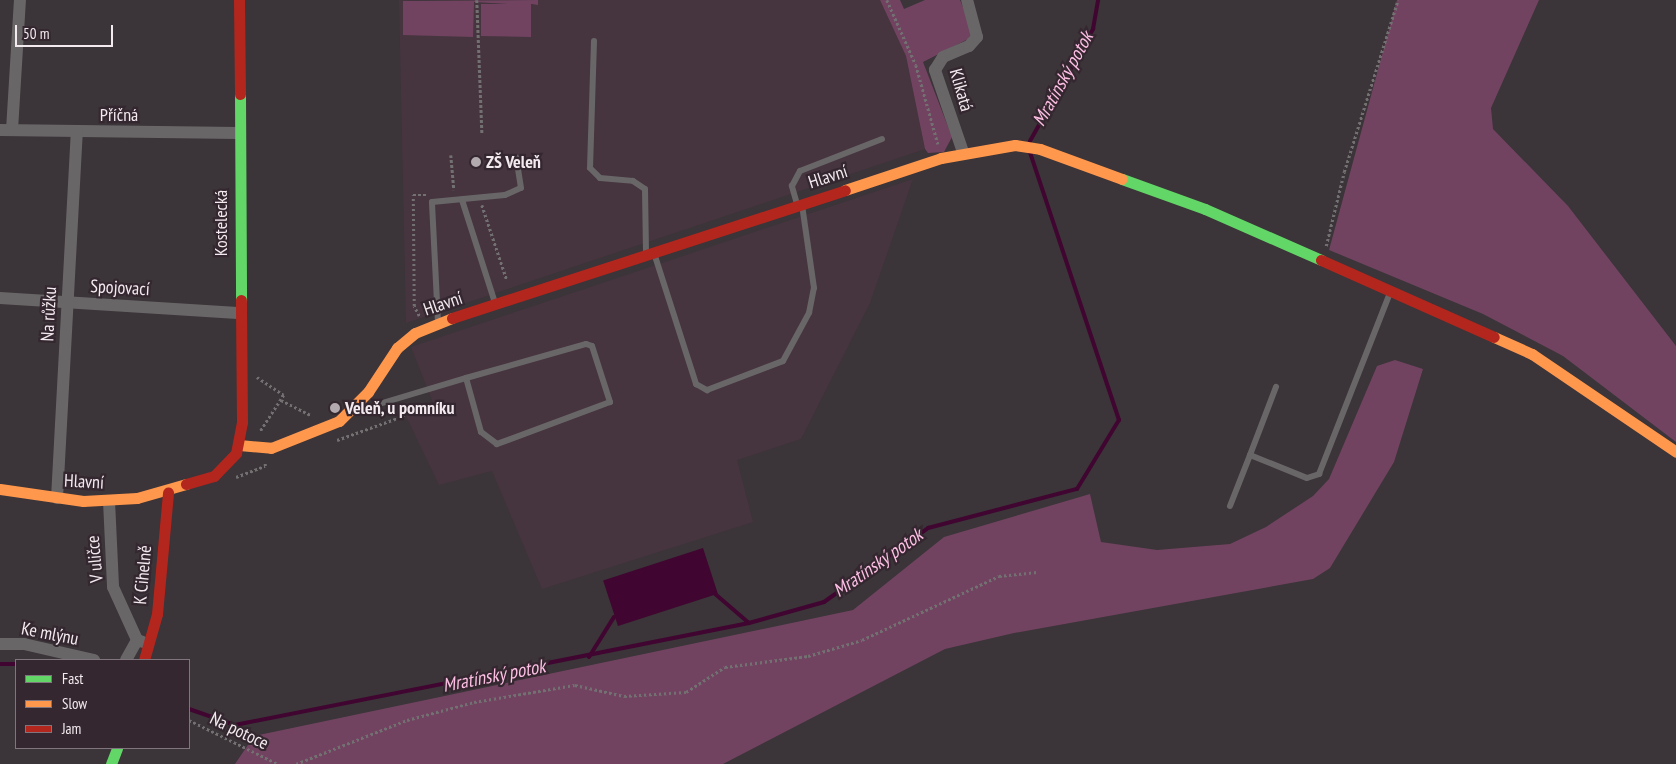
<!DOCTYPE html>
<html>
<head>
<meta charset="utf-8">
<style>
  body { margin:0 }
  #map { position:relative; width:1676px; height:764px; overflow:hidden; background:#3b3438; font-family:"PT Sans Narrow",sans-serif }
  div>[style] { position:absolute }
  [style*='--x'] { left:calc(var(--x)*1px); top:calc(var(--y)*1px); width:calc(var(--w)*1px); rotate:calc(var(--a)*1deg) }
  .built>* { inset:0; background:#46353f }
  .green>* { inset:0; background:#714360 }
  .water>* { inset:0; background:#400530; transform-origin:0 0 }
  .stream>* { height:4px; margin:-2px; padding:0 2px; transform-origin:2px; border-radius:2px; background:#400530 }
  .path>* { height:2.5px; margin-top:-1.25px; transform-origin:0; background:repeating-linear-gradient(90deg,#727071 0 2.5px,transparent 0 5px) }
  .lane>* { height:6px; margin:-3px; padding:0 3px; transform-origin:3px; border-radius:3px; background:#696668 }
  .street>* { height:12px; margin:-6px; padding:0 6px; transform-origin:6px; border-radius:6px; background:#696668 }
  .fast>* { height:11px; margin:-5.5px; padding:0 5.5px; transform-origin:5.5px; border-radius:5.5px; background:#63d668 }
  .slow>* { height:11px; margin:-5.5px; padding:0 5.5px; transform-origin:5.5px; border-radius:5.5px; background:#ff974d }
  .jam>* { height:11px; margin:-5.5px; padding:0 5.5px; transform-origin:5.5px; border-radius:5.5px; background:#b3261e }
  .dots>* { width:14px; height:14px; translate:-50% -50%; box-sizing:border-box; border:2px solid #34272f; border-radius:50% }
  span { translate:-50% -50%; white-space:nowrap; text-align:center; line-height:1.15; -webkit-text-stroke:4.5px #34272f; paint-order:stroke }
  .street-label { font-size:18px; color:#f3eaef }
  .poi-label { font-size:18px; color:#f3eaef; font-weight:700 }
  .left { translate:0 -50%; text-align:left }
  .water-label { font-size:19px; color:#fdbfe4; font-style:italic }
  .legend { position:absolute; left:15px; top:659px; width:175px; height:90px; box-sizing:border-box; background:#34272f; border:1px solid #80757c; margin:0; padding:6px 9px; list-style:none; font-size:15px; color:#f3eaef }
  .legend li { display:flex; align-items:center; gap:10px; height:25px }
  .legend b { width:25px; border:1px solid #80757c }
  .scale { position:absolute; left:15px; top:25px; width:98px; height:22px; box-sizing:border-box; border:2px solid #f3eaef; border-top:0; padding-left:6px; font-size:15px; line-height:18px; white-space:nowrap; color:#f3eaef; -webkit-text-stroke:4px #34272f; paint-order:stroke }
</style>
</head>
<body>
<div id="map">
  <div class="built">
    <i style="clip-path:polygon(399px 0,537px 5px,538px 0,880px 0,906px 56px,925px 149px,406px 323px)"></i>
    <i style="clip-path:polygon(913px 179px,870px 303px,801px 439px,737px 460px,753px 522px,542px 589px,492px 471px,439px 485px,406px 416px,434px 405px,411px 347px)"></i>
  </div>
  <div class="green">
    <i style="clip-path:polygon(538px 0,538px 5px,531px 4px,531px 37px,481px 36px,481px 4px,508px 4px,474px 2px,473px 37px,403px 35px,403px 1px)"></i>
    <i style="clip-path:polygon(880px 0,900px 0,904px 9px,925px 0,960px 0,973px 31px,968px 39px,923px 62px,952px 137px,944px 152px,928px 153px,925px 149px,906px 56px)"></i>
    <i style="clip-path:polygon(1397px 0,1539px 0,1491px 108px,1493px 129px,1568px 206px,1676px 346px,1676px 442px,1563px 356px,1483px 314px,1329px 250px)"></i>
    <i style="clip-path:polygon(1395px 360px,1423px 369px,1394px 462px,1330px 568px,1313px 579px,1014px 633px,945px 649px,723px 764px,235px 764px,254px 736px,853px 610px,944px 537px,1090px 494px,1101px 542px,1157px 550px,1230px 544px,1266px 527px,1313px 496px,1329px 479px,1377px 366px)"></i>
  </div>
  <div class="water">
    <i style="left:703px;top:548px;width:48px;height:105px;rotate:72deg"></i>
  </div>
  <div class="stream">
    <i style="--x:1030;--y:141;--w:129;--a:-60.6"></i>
    <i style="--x:1093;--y:29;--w:29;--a:-80"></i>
    <i style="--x:714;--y:593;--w:46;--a:40.6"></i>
    <i style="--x:589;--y:657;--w:47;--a:-58"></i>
    <i style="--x:0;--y:664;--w:16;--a:0"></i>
    <i style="--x:189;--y:709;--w:49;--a:19.2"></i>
    <i style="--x:235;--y:725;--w:524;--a:-11.22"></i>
    <i style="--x:749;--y:623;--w:78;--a:-15.6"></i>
    <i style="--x:824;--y:602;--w:128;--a:-35.4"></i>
    <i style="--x:928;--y:528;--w:154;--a:-14.7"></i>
    <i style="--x:1077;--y:489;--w:81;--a:-58.7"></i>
    <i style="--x:1119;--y:420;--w:282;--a:-108.4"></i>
  </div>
  <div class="path">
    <i style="--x:477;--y:0;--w:133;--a:87.8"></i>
    <i style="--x:887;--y:0;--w:71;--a:66"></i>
    <i style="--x:916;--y:65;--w:82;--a:74.4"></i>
    <i style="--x:451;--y:155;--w:35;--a:85"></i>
    <i style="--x:482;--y:205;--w:79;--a:71.6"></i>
    <i style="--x:1326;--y:246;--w:76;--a:-76.3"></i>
    <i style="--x:1344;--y:172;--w:180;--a:-72.6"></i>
    <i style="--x:419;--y:316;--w:11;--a:-117"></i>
    <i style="--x:414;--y:306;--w:111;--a:-90.5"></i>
    <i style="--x:413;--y:195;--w:15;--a:0"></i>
    <i style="--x:257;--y:377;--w:32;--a:34"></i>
    <i style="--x:284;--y:395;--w:44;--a:123"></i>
    <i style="--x:281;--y:400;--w:34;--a:27"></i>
    <i style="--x:337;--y:440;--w:70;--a:-20"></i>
    <i style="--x:403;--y:416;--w:11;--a:-75"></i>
    <i style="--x:236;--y:477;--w:31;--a:-21"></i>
    <i style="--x:265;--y:466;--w:3;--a:-90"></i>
    <i style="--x:189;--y:720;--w:99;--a:26.3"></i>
    <i style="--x:296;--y:764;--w:119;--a:-21.6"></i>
    <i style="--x:407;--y:720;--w:69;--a:-15"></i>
    <i style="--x:474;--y:702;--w:102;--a:-9.6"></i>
    <i style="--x:575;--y:685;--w:50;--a:12.7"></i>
    <i style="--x:624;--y:696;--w:62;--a:-3.7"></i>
    <i style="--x:686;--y:692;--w:46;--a:-32.7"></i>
    <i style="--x:725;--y:667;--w:84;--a:-7.5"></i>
    <i style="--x:808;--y:656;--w:56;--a:-16.5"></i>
    <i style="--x:862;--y:640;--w:151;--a:-25"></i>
    <i style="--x:999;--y:576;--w:38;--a:-6"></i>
  </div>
  <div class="lane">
    <i style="--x:594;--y:41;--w:127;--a:91.8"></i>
    <i style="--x:590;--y:168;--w:14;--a:45"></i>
    <i style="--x:600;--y:178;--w:33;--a:5"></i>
    <i style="--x:633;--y:181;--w:14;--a:34"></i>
    <i style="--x:645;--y:189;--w:65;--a:89.1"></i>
    <i style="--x:462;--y:200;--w:108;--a:72.2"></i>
    <i style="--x:797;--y:204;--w:19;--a:-106"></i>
    <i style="--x:792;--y:186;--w:17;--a:-62"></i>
    <i style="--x:800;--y:171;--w:88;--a:-21.3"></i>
    <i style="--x:654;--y:253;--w:138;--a:72.2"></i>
    <i style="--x:696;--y:384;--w:13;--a:29"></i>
    <i style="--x:707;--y:390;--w:81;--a:-20.9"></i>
    <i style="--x:783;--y:361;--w:55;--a:-61.6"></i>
    <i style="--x:809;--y:313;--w:25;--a:-79"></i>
    <i style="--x:814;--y:288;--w:84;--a:-98.2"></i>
    <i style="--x:438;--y:322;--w:120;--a:-92.9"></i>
    <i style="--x:432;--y:202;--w:73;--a:-5.5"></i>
    <i style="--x:505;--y:195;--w:17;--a:-24"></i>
    <i style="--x:521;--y:188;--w:31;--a:-99"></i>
    <i style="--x:359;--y:410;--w:112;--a:-16.7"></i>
    <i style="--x:466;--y:378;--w:125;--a:-15.8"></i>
    <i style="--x:586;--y:344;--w:6;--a:18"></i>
    <i style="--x:592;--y:346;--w:59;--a:72.2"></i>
    <i style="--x:610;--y:402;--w:121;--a:159.6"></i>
    <i style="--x:497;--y:444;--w:20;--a:-143"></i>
    <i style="--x:481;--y:432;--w:56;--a:-105.5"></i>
    <i style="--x:1250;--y:455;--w:73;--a:-69.1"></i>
    <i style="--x:1230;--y:506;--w:55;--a:-68.6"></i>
    <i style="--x:1250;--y:455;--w:61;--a:22"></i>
    <i style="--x:1307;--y:478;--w:13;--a:-18"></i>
    <i style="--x:1319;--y:474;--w:194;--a:-68.6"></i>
  </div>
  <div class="street">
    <i style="--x:0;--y:130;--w:238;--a:0.7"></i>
    <i style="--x:12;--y:130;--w:130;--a:-86.5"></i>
    <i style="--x:963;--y:152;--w:87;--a:-108.9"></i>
    <i style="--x:935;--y:70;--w:15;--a:-58"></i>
    <i style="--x:943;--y:57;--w:28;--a:-23"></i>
    <i style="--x:969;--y:46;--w:12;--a:-48"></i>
    <i style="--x:977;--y:37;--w:38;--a:-105"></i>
    <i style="--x:0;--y:298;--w:238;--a:3.6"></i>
    <i style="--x:57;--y:498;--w:366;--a:-86.9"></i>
    <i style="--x:109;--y:501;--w:86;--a:87.3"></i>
    <i style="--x:113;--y:587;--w:58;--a:65.6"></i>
    <i style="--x:0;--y:644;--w:24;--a:0"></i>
    <i style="--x:24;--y:644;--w:72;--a:12.9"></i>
    <i style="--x:126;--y:660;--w:23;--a:-61"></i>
    <i style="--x:137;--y:640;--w:6;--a:18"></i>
  </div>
  <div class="fast">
    <i style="--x:240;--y:94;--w:206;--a:89.7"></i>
    <i style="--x:1122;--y:179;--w:88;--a:19.9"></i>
    <i style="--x:1205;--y:209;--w:127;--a:23.7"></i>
    <i style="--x:111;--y:764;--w:17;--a:-69"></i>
  </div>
  <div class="slow">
    <i style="--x:845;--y:190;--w:101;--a:-18.4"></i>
    <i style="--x:941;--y:158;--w:75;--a:-10"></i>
    <i style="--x:1015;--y:145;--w:25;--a:9"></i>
    <i style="--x:1040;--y:149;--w:87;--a:20.1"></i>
    <i style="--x:1494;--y:337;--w:42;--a:24.1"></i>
    <i style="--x:1532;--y:354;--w:174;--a:34.2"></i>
    <i style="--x:239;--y:445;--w:32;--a:5"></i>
    <i style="--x:271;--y:448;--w:73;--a:-21.7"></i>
    <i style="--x:339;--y:421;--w:41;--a:-45"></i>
    <i style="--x:368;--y:392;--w:53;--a:-56.6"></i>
    <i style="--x:397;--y:348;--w:23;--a:-40"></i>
    <i style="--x:415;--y:333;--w:40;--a:-22"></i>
    <i style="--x:0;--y:489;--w:84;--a:8.2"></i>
    <i style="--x:83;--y:501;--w:54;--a:-3.2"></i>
    <i style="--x:137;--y:498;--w:51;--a:-15.9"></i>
  </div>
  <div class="jam">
    <i style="--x:239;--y:0;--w:94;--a:89.4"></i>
    <i style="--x:1321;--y:260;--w:189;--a:24"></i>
    <i style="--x:452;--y:318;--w:413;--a:-18"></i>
    <i style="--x:186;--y:484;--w:29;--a:-16"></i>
    <i style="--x:214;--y:476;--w:32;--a:-46"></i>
    <i style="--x:236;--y:453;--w:32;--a:-79"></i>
    <i style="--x:242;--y:422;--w:122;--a:-90.5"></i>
    <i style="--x:144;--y:660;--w:48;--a:-74.2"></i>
    <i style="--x:157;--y:614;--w:122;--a:-84.8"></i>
  </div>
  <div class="dots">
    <i style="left:476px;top:162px;background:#b3aaaf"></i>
    <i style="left:335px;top:408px;background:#b3aaaf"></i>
  </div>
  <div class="street-label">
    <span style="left:961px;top:90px;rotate:74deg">Klikatá</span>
    <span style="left:119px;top:115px">Příčná</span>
    <span style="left:828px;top:177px;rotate:-18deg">Hlavní</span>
    <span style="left:221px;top:223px;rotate:-90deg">Kostelecká</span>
    <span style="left:120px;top:288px;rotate:3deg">Spojovací</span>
    <span style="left:443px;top:304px;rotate:-19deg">Hlavní</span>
    <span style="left:49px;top:314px;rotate:-87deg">Na růžku</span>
    <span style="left:84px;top:482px;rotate:3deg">Hlavní</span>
    <span style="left:95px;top:559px;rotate:-95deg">V uličce</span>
    <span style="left:143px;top:575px;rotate:-85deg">K Cihelně</span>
    <span style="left:50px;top:634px;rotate:11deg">Ke mlýnu</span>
    <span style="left:239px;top:731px;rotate:26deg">Na potoce</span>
  </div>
  <div class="poi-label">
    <span class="left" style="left:486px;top:162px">ZŠ Veleň</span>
    <span class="left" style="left:345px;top:408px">Veleň, u pomníku</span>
  </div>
  <div class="water-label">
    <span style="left:1063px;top:79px;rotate:-61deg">Mratínský potok</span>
    <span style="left:878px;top:563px;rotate:-35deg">Mratínský potok</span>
    <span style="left:494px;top:676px;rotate:-11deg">Mratínský potok</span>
  </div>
  <ul class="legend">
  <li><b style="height:6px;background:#63d668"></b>Fast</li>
  <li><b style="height:6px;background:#ff974d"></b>Slow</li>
  <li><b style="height:6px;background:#b3261e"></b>Jam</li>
  </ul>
  <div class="scale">50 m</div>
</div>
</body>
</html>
